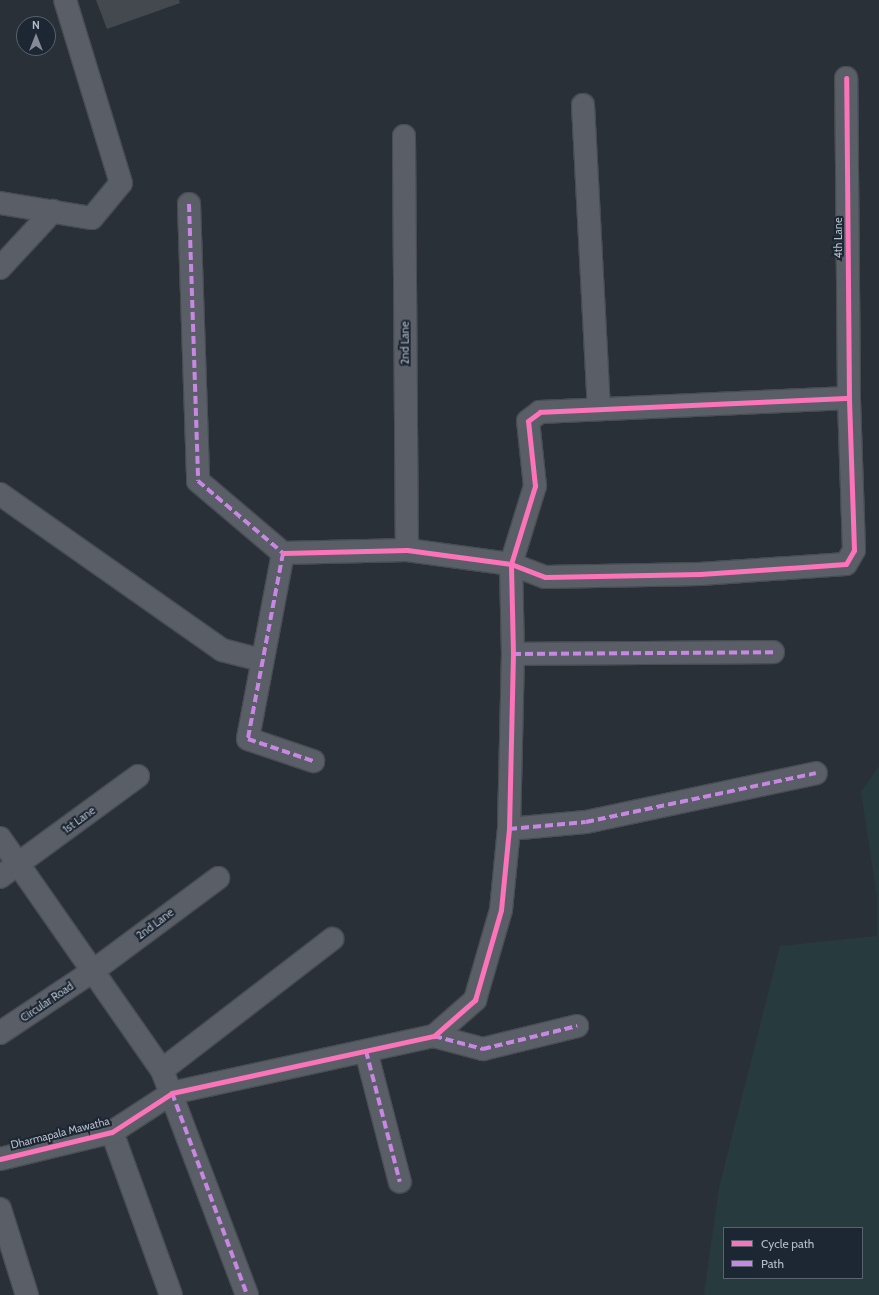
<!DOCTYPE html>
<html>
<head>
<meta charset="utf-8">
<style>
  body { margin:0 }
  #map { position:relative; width:879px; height:1295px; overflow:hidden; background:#2a3038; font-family:Cabin,sans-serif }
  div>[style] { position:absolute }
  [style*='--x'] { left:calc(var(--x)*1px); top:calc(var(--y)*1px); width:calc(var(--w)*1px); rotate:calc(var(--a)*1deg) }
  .green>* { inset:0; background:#273a3e }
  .building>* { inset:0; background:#444950 }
  .roads { filter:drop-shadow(1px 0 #484c53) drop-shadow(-1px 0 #484c53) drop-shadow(0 1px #484c53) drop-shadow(0 -1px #484c53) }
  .street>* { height:22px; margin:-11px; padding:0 11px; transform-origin:11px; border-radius:11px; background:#5a5e66 }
  .quiet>* { height:4px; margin-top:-2px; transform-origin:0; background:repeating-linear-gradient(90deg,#c787e3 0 8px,transparent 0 12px) }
  .cycleway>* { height:5px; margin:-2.5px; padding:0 2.5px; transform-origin:2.5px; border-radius:2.5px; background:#fb73b8 }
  span { translate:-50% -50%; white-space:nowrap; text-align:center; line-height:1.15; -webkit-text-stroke:4px #1d2633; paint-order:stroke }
  .street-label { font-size:11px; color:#b4bcc9 }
  .legend { position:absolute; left:723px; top:1227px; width:140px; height:52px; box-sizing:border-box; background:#1d2633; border:1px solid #59626f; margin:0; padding:5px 7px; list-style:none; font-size:12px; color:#b4bcc9 }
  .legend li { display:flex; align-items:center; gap:8px; height:20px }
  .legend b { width:20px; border:1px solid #59626f }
  .north { position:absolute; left:16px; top:16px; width:40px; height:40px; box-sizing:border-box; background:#1d2633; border:1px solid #59626f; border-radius:50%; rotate:0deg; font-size:11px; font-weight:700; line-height:16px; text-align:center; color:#b4bcc9 }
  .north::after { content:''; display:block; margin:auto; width:14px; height:18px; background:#848b96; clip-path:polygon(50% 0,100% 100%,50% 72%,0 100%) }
</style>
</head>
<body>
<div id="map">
  <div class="green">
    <i style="clip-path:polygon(evenodd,879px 766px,879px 1295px,704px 1295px,719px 1188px,780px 946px,877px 936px,877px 897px,861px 792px,879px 766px,724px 1228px,862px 1228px,862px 1278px,724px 1278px,724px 1228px)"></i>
  </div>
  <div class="building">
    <i style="clip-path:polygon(96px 0,179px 0,180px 3px,107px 29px)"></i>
  </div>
  <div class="roads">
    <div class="street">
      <i style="--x:583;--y:105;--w:303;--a:87"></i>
      <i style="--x:404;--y:136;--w:414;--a:89.6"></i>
      <i style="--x:0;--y:203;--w:93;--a:9.3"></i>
      <i style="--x:92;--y:218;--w:45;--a:-50.4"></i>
      <i style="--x:121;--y:183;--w:191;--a:-107"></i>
      <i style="--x:189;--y:204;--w:277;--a:88.1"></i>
      <i style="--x:198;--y:481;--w:111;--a:40.3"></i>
      <i style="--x:283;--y:553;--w:189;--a:100.7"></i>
      <i style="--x:248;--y:739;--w:69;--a:18.7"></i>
      <i style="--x:0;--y:268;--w:78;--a:-47.1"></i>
      <i style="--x:0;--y:494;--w:271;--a:35.1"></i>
      <i style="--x:222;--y:650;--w:40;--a:14.4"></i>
      <i style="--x:283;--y:553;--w:124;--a:-1.4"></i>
      <i style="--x:407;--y:550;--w:105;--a:7.7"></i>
      <i style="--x:511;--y:564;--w:36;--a:21"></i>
      <i style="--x:545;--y:577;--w:155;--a:-1.1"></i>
      <i style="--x:700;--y:574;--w:146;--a:-3.9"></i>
      <i style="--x:846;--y:564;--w:16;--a:-60"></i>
      <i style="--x:854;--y:550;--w:152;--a:-91.9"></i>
      <i style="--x:849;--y:398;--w:320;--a:-90.5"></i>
      <i style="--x:513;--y:654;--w:260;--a:-0.4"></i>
      <i style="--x:509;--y:829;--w:77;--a:-5.2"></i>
      <i style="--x:586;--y:822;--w:235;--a:-12"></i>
      <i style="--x:0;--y:838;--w:283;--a:55.1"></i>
      <i style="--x:162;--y:1070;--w:241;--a:69.3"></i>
      <i style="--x:0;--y:877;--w:171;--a:-36.2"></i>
      <i style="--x:0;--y:1033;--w:112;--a:-33.7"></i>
      <i style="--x:93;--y:971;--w:156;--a:-36.6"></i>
      <i style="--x:434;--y:1036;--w:51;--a:14.9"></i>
      <i style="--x:483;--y:1049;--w:97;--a:-13.7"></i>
      <i style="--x:366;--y:1051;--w:135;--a:75.5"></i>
      <i style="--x:162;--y:1070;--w:215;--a:-37.6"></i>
      <i style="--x:112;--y:1132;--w:173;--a:70.1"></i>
      <i style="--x:0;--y:1159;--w:115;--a:-13.6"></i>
      <i style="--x:112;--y:1132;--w:72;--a:-33"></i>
      <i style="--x:172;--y:1093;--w:268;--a:-12.3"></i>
      <i style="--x:434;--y:1036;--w:55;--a:-41.3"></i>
      <i style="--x:475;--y:1000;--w:94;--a:-73.9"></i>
      <i style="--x:501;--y:910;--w:81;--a:-84.4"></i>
      <i style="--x:509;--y:829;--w:175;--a:-88.7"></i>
      <i style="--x:513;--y:654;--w:90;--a:-91.3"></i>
      <i style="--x:511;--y:564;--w:82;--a:-72.9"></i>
      <i style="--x:535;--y:486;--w:65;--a:-96.1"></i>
      <i style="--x:528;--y:421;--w:15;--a:-37"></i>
      <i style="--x:540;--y:412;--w:309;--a:-2.6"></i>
      <i style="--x:0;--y:1209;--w:90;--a:72.6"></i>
    </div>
  </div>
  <div class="quiet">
    <i style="--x:189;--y:204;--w:277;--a:88.1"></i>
    <i style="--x:198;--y:481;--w:111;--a:40.3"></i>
    <i style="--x:283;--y:553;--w:189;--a:100.7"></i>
    <i style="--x:248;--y:739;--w:69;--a:18.7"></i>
    <i style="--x:513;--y:654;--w:260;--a:-0.4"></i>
    <i style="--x:509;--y:829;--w:77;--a:-5.2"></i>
    <i style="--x:586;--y:822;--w:235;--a:-12"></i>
    <i style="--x:434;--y:1036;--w:51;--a:14.9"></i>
    <i style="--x:483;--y:1049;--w:97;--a:-13.7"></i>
    <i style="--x:366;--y:1051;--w:135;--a:75.5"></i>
    <i style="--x:172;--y:1093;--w:215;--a:69.6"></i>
  </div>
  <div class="cycleway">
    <i style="--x:283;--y:553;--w:124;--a:-1.4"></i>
    <i style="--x:407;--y:550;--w:105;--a:7.7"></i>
    <i style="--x:511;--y:564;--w:36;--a:21"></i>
    <i style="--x:545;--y:577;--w:155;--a:-1.1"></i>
    <i style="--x:700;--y:574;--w:146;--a:-3.9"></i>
    <i style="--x:846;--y:564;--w:16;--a:-60"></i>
    <i style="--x:854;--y:550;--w:152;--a:-91.9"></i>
    <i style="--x:849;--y:398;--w:320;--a:-90.5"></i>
    <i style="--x:0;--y:1159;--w:115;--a:-13.6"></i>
    <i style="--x:112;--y:1132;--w:72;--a:-33"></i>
    <i style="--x:172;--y:1093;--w:268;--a:-12.3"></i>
    <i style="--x:434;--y:1036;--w:55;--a:-41.3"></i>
    <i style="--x:475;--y:1000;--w:94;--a:-73.9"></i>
    <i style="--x:501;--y:910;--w:81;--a:-84.4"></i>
    <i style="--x:509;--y:829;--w:175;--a:-88.7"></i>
    <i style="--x:513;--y:654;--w:90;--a:-91.3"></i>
    <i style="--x:511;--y:564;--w:82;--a:-72.9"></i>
    <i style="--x:535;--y:486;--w:65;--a:-96.1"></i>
    <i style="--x:528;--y:421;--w:15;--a:-37"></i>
    <i style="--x:540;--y:412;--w:309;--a:-2.6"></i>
  </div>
  <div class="street-label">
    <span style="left:838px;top:238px;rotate:-90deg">4th Lane</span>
    <span style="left:405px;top:343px;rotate:-90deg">2nd Lane</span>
    <span style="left:79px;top:820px;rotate:-36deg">1st Lane</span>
    <span style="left:155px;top:924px;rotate:-37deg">2nd Lane</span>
    <span style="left:47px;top:1002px;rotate:-34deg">Circular Road</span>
    <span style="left:60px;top:1133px;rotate:-14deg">Dharmapala Mawatha</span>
  </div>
  <ul class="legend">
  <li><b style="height:5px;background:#fb73b8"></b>Cycle path</li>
  <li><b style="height:5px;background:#c787e3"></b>Path</li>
  </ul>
  <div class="north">N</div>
</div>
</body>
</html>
